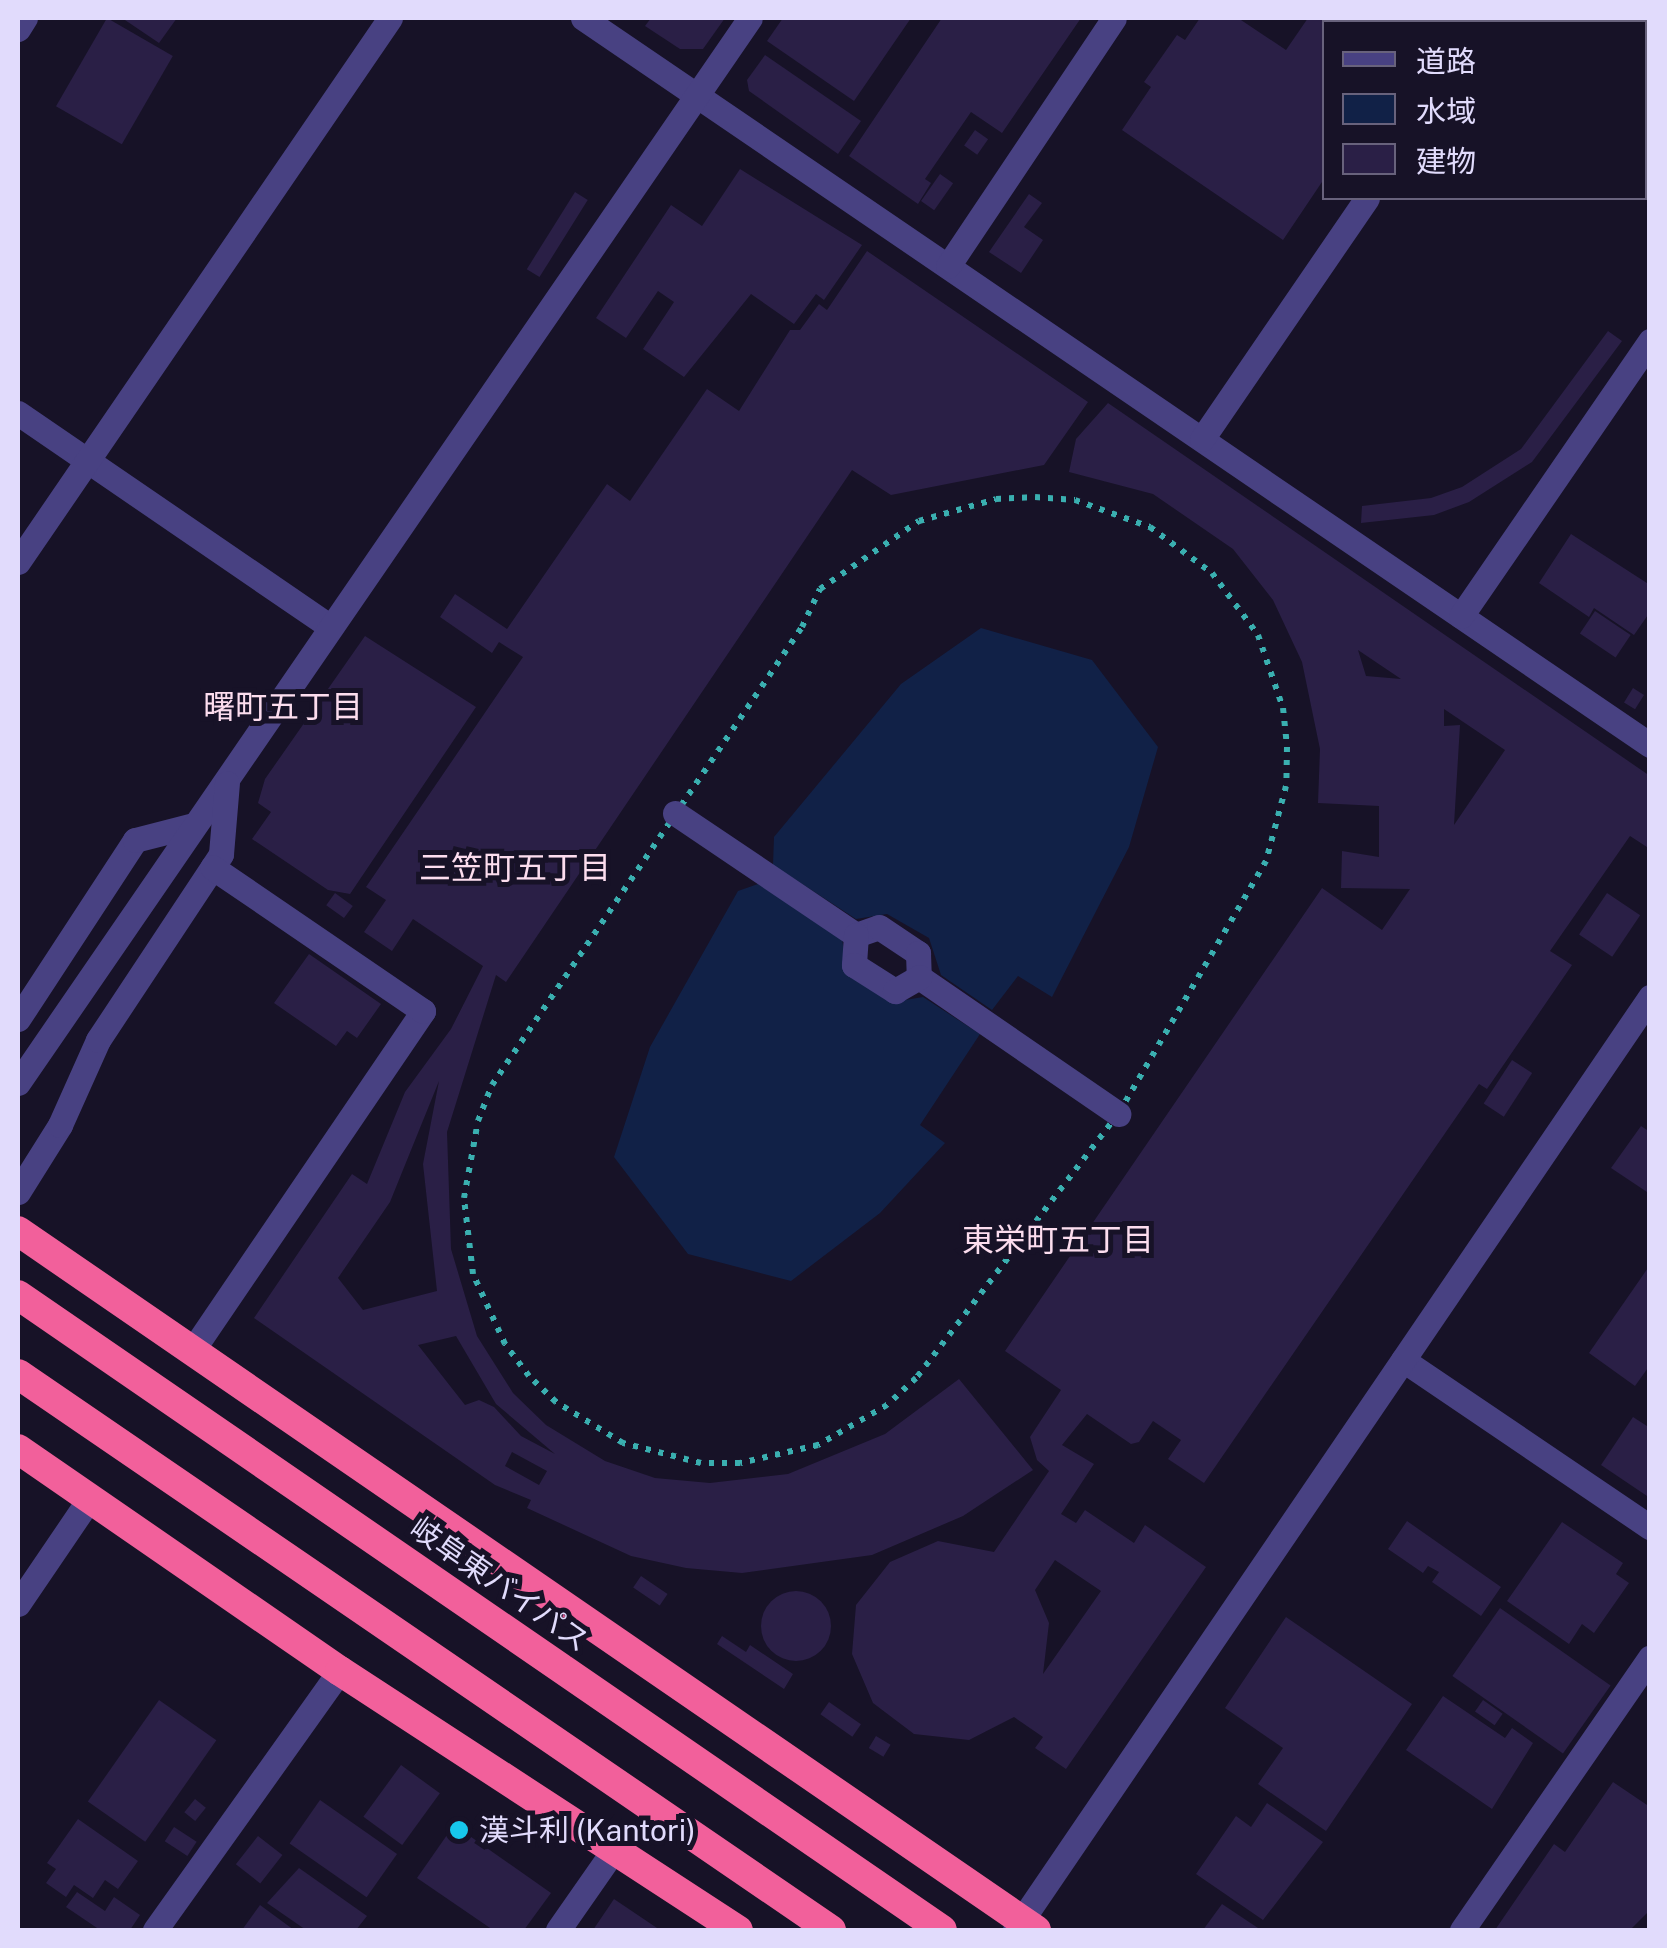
<!DOCTYPE html>
<html>
<head>
<meta charset="utf-8">
<style>
  body { margin:0 }
  #map { position:relative; width:1667px; height:1948px; overflow:hidden; background:#171227; font-family:"Public Sans","Noto Sans JP",sans-serif }
  div>[style] { position:absolute }
  [style*='--x'] { left:calc(var(--x)*1px); top:calc(var(--y)*1px); width:calc(var(--w)*1px); rotate:calc(var(--a)*1deg) }
  .water>* { inset:0; background:#112147 }
  .building>* { inset:0; background:#2a1f46; transform-origin:0 0 }
  .round { border-radius:50% }
  .path>* { height:6px; margin-top:-3px; transform-origin:0; background:repeating-linear-gradient(90deg,#3aafb0 0 5px,transparent 0 13px) }
  .minor>* { height:25px; margin:-12.5px; padding:0 12.5px; transform-origin:12.5px; border-radius:12.5px; background:#484182 }
  .highway>* { height:30px; margin:-15px; padding:0 15px; transform-origin:15px; border-radius:15px; background:#f2609b }
  .dots>* { width:28px; height:28px; translate:-50% -50%; box-sizing:border-box; border:5px solid #171227; border-radius:50% }
  span { translate:-50% -50%; white-space:nowrap; text-align:center; line-height:1.15; -webkit-text-stroke:10px #171227; paint-order:stroke }
  .street-label { font-size:30px; color:#e1dbfc }
  .poi-label { font-size:30px; color:#e1dbfc }
  .left { translate:0 -50%; text-align:left }
  .neighbourhood-label { font-size:32px; color:#fcddee }
  .frame { position:absolute; inset:0; border:20px solid #e1dbfc; pointer-events:none }
  .legend { position:absolute; left:1322px; top:20px; width:325px; height:180px; box-sizing:border-box; background:#171227; border:2px solid #68627c; margin:0; padding:12px 18px; list-style:none; font-size:30px; color:#e1dbfc }
  .legend li { display:flex; align-items:center; gap:20px; height:50px }
  .legend b { width:50px; border:2px solid #68627c }
</style>
</head>
<body>
<div id="map">
  <div class="water">
    <i style="clip-path:polygon(981px 628px,1092px 660px,1158px 747px,1129px 847px,1052px 997px,1018px 976px,992px 1010px,941px 975px,929px 938px,887px 914px,856px 919px,773px 865px,774px 837px,901px 684px)"></i>
    <i style="clip-path:polygon(758px 884px,842px 938px,847px 973px,893px 1002px,923px 997px,980px 1034px,920px 1125px,945px 1143px,880px 1213px,791px 1281px,688px 1254px,614px 1157px,650px 1047px,738px 891px)"></i>
  </div>
  <div class="building">
    <i style="left:107px;top:18px;width:76px;height:102px;rotate:30deg"></i>
    <i style="clip-path:polygon(122px 18px,177px 18px,159px 43px)"></i>
    <i style="clip-path:polygon(651px 18px,725px 18px,703px 49px,680px 49px,645px 26px)"></i>
    <i style="clip-path:polygon(783px 18px,911px 18px,854px 101px,767px 41px)"></i>
    <i style="clip-path:polygon(942px 18px,1081px 18px,1002px 133px,971px 112px,925px 179px,931px 183px,918px 204px,849px 156px)"></i>
    <i style="clip-path:polygon(1200px 18px,1238px 18px,1286px 50px,1308px 18px,1433px 22px,1324px 22px,1324px 179px,1283px 240px,1122px 130px,1151px 87px,1144px 82px,1177px 35px,1185px 40px)"></i>
    <i style="clip-path:polygon(765px 55px,861px 121px,838px 154px,749px 91px,747px 80px)"></i>
    <i style="left:975px;top:130px;width:16px;height:19px;rotate:35deg"></i>
    <i style="clip-path:polygon(740px 169px,862px 245px,824px 300px,816px 294px,794px 324px,751px 294px,684px 377px,643px 349px,674px 302px,658px 291px,626px 338px,596px 318px,671px 205px,702px 226px)"></i>
    <i style="left:940px;top:174px;width:16px;height:33px;rotate:35deg"></i>
    <i style="left:575px;top:192px;width:15px;height:91px;rotate:32deg"></i>
    <i style="clip-path:polygon(1029px 194px,1042px 203px,1024px 227px,1043px 240px,1021px 273px,989px 252px)"></i>
    <i style="clip-path:polygon(evenodd,867px 251px,1088px 402px,1044px 465px,891px 495px,852px 470px,506px 982px,496px 975px,447px 1132px,451px 1249px,477px 1336px,513px 1393px,546px 1425px,605px 1461px,655px 1478px,710px 1483px,788px 1474px,885px 1434px,959px 1379px,1033px 1470px,963px 1516px,872px 1555px,742px 1573px,686px 1568px,631px 1556px,527px 1508px,531px 1500px,495px 1485px,254px 1318px,352px 1174px,367px 1184px,405px 1092px,451px 1029px,483px 966px,413px 919px,392px 951px,364px 932px,386px 900px,366px 887px,523px 657px,499px 642px,492px 653px,440px 617px,455px 594px,507px 629px,607px 484px,630px 501px,707px 389px,739px 411px,790px 330px,800px 330px,819px 304px,827px 310px,867px 251px,439px 1081px,423px 1164px,437px 1291px,363px 1310px,338px 1278px,390px 1202px,439px 1081px,867px 251px,456px 1336px,496px 1404px,555px 1454px,521px 1436px,494px 1407px,479px 1400px,465px 1405px,418px 1345px,456px 1336px,867px 251px,512px 1452px,547px 1471px,539px 1485px,505px 1466px,512px 1452px)"></i>
    <i style="clip-path:polygon(1608px 331px,1622px 341px,1532px 462px,1469px 502px,1434px 515px,1361px 523px,1362px 506px,1431px 498px,1462px 487px,1521px 449px)"></i>
    <i style="clip-path:polygon(evenodd,1108px 403px,1650px 776px,1650px 849px,1630px 836px,1550px 951px,1572px 965px,1487px 1089px,1479px 1084px,1204px 1483px,1168px 1459px,1181px 1440px,1153px 1421px,1139px 1442px,1131px 1444px,1087px 1414px,1062px 1445px,1094px 1464px,1061px 1514px,1076px 1523px,1085px 1510px,1134px 1543px,1145px 1525px,1206px 1567px,1066px 1769px,1035px 1748px,1043px 1737px,1014px 1717px,969px 1740px,914px 1734px,873px 1703px,852px 1654px,856px 1605px,890px 1562px,938px 1541px,994px 1552px,1049px 1471px,1037px 1460px,1030px 1437px,1061px 1390px,1005px 1351px,1322px 888px,1382px 930px,1410px 889px,1341px 888px,1342px 851px,1379px 857px,1379px 806px,1318px 803px,1320px 749px,1302px 662px,1273px 600px,1233px 549px,1153px 494px,1069px 472px,1076px 439px,1108px 403px,1358px 650px,1401px 679px,1366px 676px,1358px 650px,1108px 403px,1444px 709px,1505px 750px,1454px 825px,1460px 725px,1444px 726px,1444px 709px,1108px 403px,1055px 1560px,1101px 1591px,1043px 1674px,1049px 1623px,1035px 1590px,1055px 1560px)"></i>
    <i style="clip-path:polygon(1571px 534px,1650px 585px,1650px 612px,1634px 635px,1594px 608px,1589px 617px,1539px 583px)"></i>
    <i style="left:1595px;top:611px;width:43px;height:27px;rotate:34deg"></i>
    <i style="clip-path:polygon(365px 636px,476px 707px,350px 894px,328px 890px,252px 839px,271px 812px,258px 803px,265px 779px)"></i>
    <i style="left:1633px;top:688px;width:13px;height:17px;rotate:32deg"></i>
    <i style="left:335px;top:893px;width:22px;height:15px;rotate:36deg"></i>
    <i style="left:1607px;top:893px;width:40px;height:50px;rotate:34deg"></i>
    <i style="clip-path:polygon(309px 954px,381px 1004px,357px 1038px,347px 1031px,336px 1046px,274px 1003px)"></i>
    <i style="left:1512px;top:1060px;width:24px;height:52px;rotate:33deg"></i>
    <i style="clip-path:polygon(1641px 1126px,1650px 1132px,1650px 1194px,1611px 1168px)"></i>
    <i style="clip-path:polygon(1650px 1265px,1650px 1365px,1635px 1386px,1589px 1353px)"></i>
    <i style="clip-path:polygon(1633px 1417px,1650px 1428px,1650px 1498px,1601px 1465px)"></i>
    <i style="clip-path:polygon(1407px 1521px,1501px 1587px,1481px 1616px,1432px 1582px,1439px 1572px,1428px 1566px,1423px 1573px,1388px 1549px)"></i>
    <i style="clip-path:polygon(1562px 1522px,1623px 1563px,1616px 1574px,1629px 1583px,1594px 1633px,1582px 1624px,1569px 1644px,1507px 1601px)"></i>
    <i style="left:641px;top:1576px;width:32px;height:14px;rotate:34deg"></i>
    <i class="round" style="left:761px;top:1591px;width:70px;height:70px"></i>
    <i style="left:1500px;top:1608px;width:135px;height:83px;rotate:35deg"></i>
    <i style="clip-path:polygon(1286px 1617px,1412px 1704px,1326px 1831px,1258px 1784px,1283px 1748px,1225px 1708px)"></i>
    <i style="clip-path:polygon(722px 1636px,746px 1652px,750px 1645px,793px 1674px,784px 1689px,717px 1644px)"></i>
    <i style="clip-path:polygon(1443px 1696px,1505px 1738px,1512px 1728px,1533px 1743px,1492px 1809px,1406px 1750px)"></i>
    <i style="left:159px;top:1700px;width:70px;height:124px;rotate:35deg"></i>
    <i style="left:1483px;top:1700px;width:24px;height:14px;rotate:35deg"></i>
    <i style="left:829px;top:1702px;width:39px;height:15px;rotate:35deg"></i>
    <i style="left:876px;top:1736px;width:17px;height:14px;rotate:31deg"></i>
    <i style="left:401px;top:1765px;width:48px;height:64px;rotate:36deg"></i>
    <i style="clip-path:polygon(1613px 1782px,1650px 1807px,1650px 1910px,1630px 1930px,1495px 1930px,1554px 1844px,1565px 1852px)"></i>
    <i style="left:195px;top:1799px;width:14px;height:17px;rotate:39deg"></i>
    <i style="left:320px;top:1800px;width:94px;height:53px;rotate:35deg"></i>
    <i style="clip-path:polygon(1267px 1803px,1323px 1842px,1263px 1920px,1196px 1874px,1236px 1816px,1251px 1827px)"></i>
    <i style="clip-path:polygon(78px 1819px,138px 1861px,118px 1889px,105px 1880px,93px 1898px,74px 1885px,66px 1897px,46px 1883px,56px 1869px,47px 1863px)"></i>
    <i style="clip-path:polygon(454px 1825px,551px 1893px,524px 1930px,493px 1930px,417px 1878px)"></i>
    <i style="left:174px;top:1827px;width:27px;height:17px;rotate:33deg"></i>
    <i style="left:258px;top:1836px;width:31px;height:36px;rotate:38deg"></i>
    <i style="clip-path:polygon(299px 1868px,367px 1916px,356px 1930px,306px 1930px,267px 1903px)"></i>
    <i style="clip-path:polygon(77px 1892px,105px 1911px,114px 1897px,140px 1915px,130px 1930px,100px 1930px,66px 1907px)"></i>
    <i style="clip-path:polygon(614px 1899px,660px 1930px,593px 1930px)"></i>
    <i style="clip-path:polygon(1222px 1904px,1261px 1930px,1203px 1930px)"></i>
    <i style="clip-path:polygon(260px 1905px,294px 1930px,242px 1930px)"></i>
  </div>
  <div class="path">
    <i style="--x:1035;--y:497;--w:40;--a:4.3"></i>
    <i style="--x:1075;--y:500;--w:80;--a:19.8"></i>
    <i style="--x:1150;--y:527;--w:77;--a:36.6"></i>
    <i style="--x:1212;--y:573;--w:77;--a:53.4"></i>
    <i style="--x:1258;--y:635;--w:77;--a:71.1"></i>
    <i style="--x:1283;--y:708;--w:39;--a:84"></i>
    <i style="--x:1287;--y:747;--w:39;--a:91"></i>
    <i style="--x:1286;--y:786;--w:78;--a:104.9"></i>
    <i style="--x:1266;--y:861;--w:293;--a:120.3"></i>
    <i style="--x:1118;--y:1114;--w:332;--a:127.4"></i>
    <i style="--x:916;--y:1378;--w:40;--a:137"></i>
    <i style="--x:887;--y:1405;--w:80;--a:149.9"></i>
    <i style="--x:818;--y:1445;--w:80;--a:167"></i>
    <i style="--x:740;--y:1463;--w:39;--a:180"></i>
    <i style="--x:701;--y:1463;--w:81;--a:-165.6"></i>
    <i style="--x:623;--y:1443;--w:79;--a:-148.5"></i>
    <i style="--x:556;--y:1402;--w:37;--a:-136"></i>
    <i style="--x:529;--y:1376;--w:40;--a:-127"></i>
    <i style="--x:505;--y:1344;--w:77;--a:-114.6"></i>
    <i style="--x:473;--y:1274;--w:77;--a:-96.8"></i>
    <i style="--x:464;--y:1198;--w:78;--a:-79.7"></i>
    <i style="--x:478;--y:1121;--w:39;--a:-69"></i>
    <i style="--x:492;--y:1085;--w:553;--a:-55.91"></i>
    <i style="--x:802;--y:627;--w:42;--a:-64.7"></i>
    <i style="--x:820;--y:589;--w:120;--a:-34.5"></i>
    <i style="--x:919;--y:521;--w:80;--a:-15.9"></i>
    <i style="--x:996;--y:499;--w:39;--a:-3"></i>
  </div>
  <div class="minor">
    <i style="--x:583;--y:18;--w:1291;--a:34.27"></i>
    <i style="--x:1487;--y:22;--w:5;--a:-53"></i>
    <i style="--x:18;--y:29;--w:13;--a:-58"></i>
    <i style="--x:948;--y:266;--w:298;--a:-56.2"></i>
    <i style="--x:18;--y:413;--w:378;--a:34.4"></i>
    <i style="--x:1202;--y:439;--w:292;--a:-55.6"></i>
    <i style="--x:18;--y:562;--w:659;--a:-55.63"></i>
    <i style="--x:1461;--y:616;--w:334;--a:-55.5"></i>
    <i style="--x:675;--y:813;--w:218;--a:34"></i>
    <i style="--x:856;--y:935;--w:24;--a:-19"></i>
    <i style="--x:879;--y:927;--w:47;--a:33.7"></i>
    <i style="--x:918;--y:953;--w:24;--a:88"></i>
    <i style="--x:919;--y:977;--w:242;--a:34.5"></i>
    <i style="--x:856;--y:935;--w:30;--a:94"></i>
    <i style="--x:854;--y:965;--w:49;--a:32.4"></i>
    <i style="--x:895;--y:991;--w:28;--a:-30"></i>
    <i style="--x:18;--y:1019;--w:214;--a:-56.8"></i>
    <i style="--x:135;--y:840;--w:61;--a:-14.3"></i>
    <i style="--x:18;--y:1083;--w:1292;--a:-55.5"></i>
    <i style="--x:18;--y:1192;--w:79;--a:-57.9"></i>
    <i style="--x:60;--y:1125;--w:93;--a:-65.9"></i>
    <i style="--x:98;--y:1040;--w:223;--a:-56.5"></i>
    <i style="--x:221;--y:854;--w:71;--a:-85.2"></i>
    <i style="--x:192;--y:1351;--w:411;--a:-55.8"></i>
    <i style="--x:423;--y:1011;--w:255;--a:-145.7"></i>
    <i style="--x:1403;--y:1360;--w:298;--a:34.1"></i>
    <i style="--x:18;--y:1604;--w:125;--a:-55.8"></i>
    <i style="--x:155;--y:1930;--w:318;--a:-54.5"></i>
    <i style="--x:558;--y:1930;--w:101;--a:-55.1"></i>
    <i style="--x:1015;--y:1930;--w:1129;--a:-55.76"></i>
    <i style="--x:1462;--y:1930;--w:331;--a:-55.4"></i>
  </div>
  <div class="highway">
    <i style="--x:18;--y:1231;--w:1235;--a:34.48"></i>
    <i style="--x:18;--y:1295;--w:1121;--a:34.5"></i>
    <i style="--x:18;--y:1374;--w:985;--a:34.37"></i>
    <i style="--x:18;--y:1449;--w:391;--a:34.6"></i>
    <i style="--x:340;--y:1671;--w:475;--a:33.1"></i>
  </div>
  <div class="dots">
    <i style="left:459px;top:1830px;background:#17c7ec"></i>
  </div>
  <div class="street-label">
    <span style="left:500px;top:1584px;rotate:35deg">岐阜東バイパス</span>
  </div>
  <div class="poi-label">
    <span class="left" style="left:479px;top:1830px">漢斗利 (Kantori)</span>
  </div>
  <div class="neighbourhood-label">
    <span style="left:283px;top:707px">曙町五丁目</span>
    <span style="left:515px;top:868px">三笠町五丁目</span>
    <span style="left:1058px;top:1240px">東栄町五丁目</span>
  </div>
  <div class="frame"></div>
  <ul class="legend">
  <li><b style="height:12px;background:#484182"></b>道路</li>
  <li><b style="height:28px;background:#112147"></b>水域</li>
  <li><b style="height:28px;background:#2a1f46"></b>建物</li>
  </ul>
</div>
</body>
</html>
